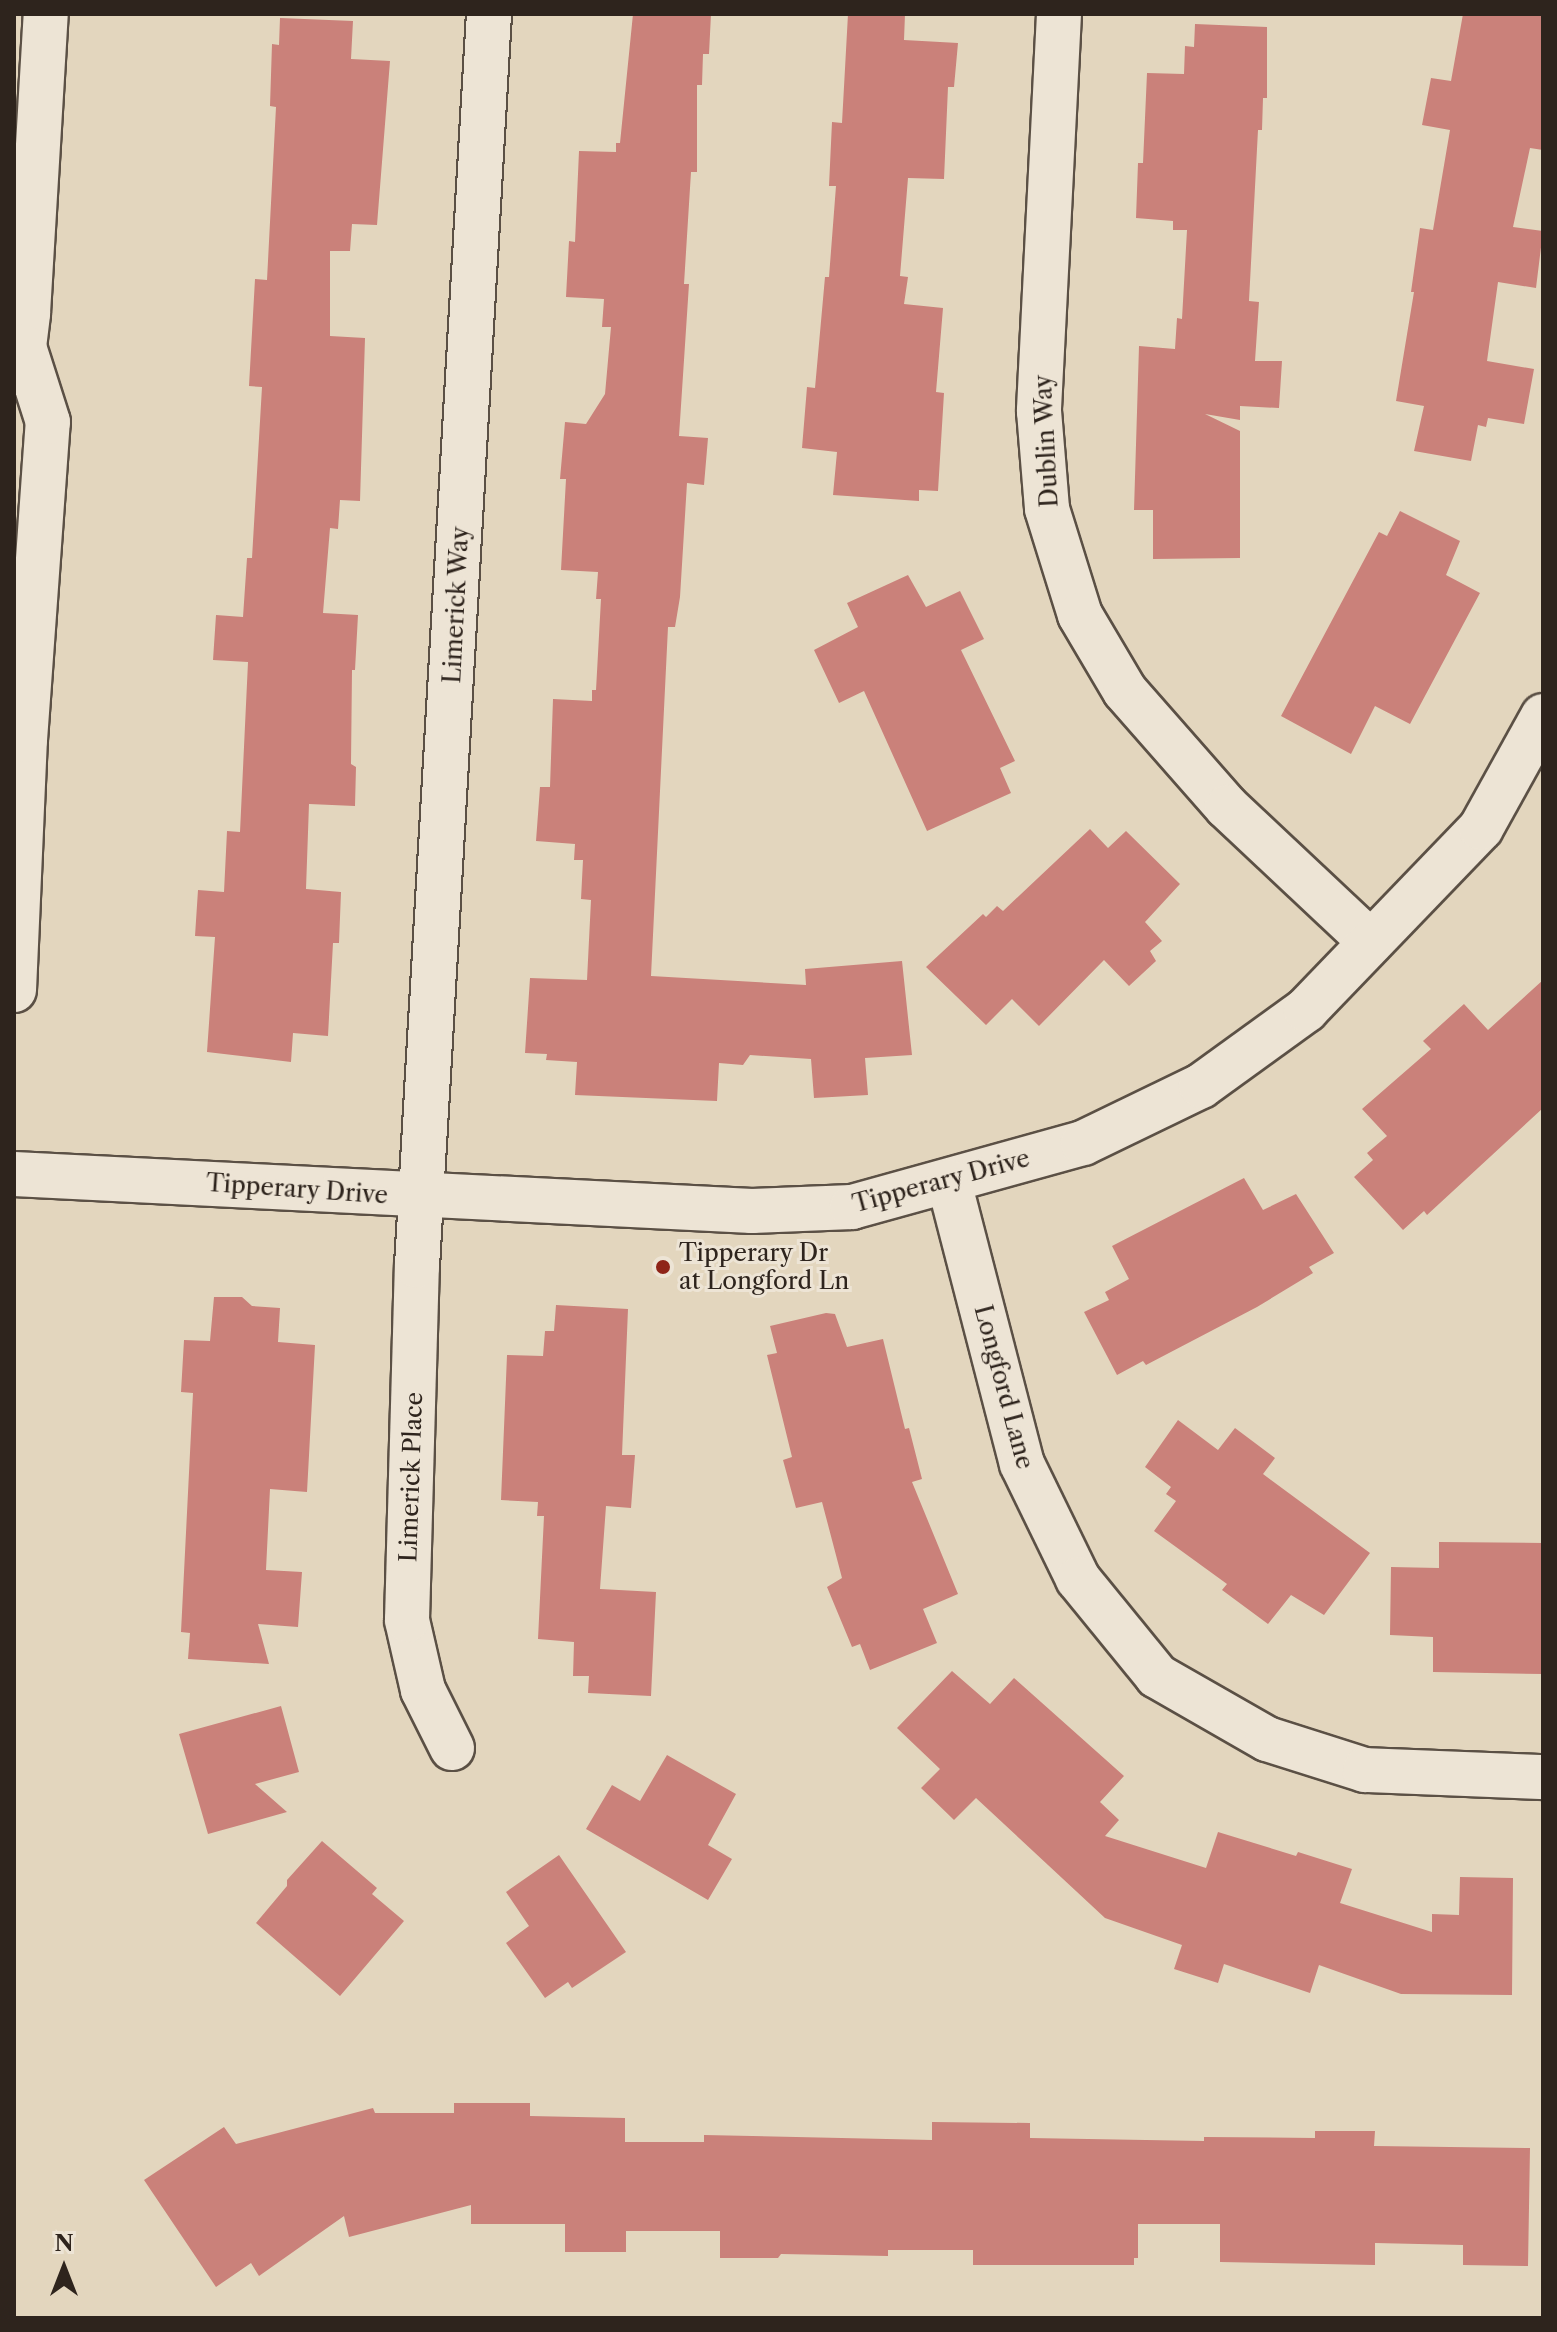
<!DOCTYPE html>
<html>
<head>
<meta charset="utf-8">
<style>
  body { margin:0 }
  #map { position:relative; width:1557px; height:2332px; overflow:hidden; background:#e3d6be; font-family:"Libre Caslon Text",serif }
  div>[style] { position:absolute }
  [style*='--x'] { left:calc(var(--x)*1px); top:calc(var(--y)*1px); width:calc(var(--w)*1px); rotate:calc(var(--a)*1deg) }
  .building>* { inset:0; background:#ca817a }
  .roads { filter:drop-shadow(2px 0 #5b5045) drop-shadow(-2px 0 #5b5045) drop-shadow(0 2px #5b5045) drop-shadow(0 -2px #5b5045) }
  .street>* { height:44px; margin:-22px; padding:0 22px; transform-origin:22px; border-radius:22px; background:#ede4d5 }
  .secondary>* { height:44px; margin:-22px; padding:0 22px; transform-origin:22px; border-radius:22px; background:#ede4d5 }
  .dots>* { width:22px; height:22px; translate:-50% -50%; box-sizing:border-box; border:4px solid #ede4d5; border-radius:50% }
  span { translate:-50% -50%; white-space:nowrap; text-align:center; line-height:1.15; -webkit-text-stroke:6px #ede4d5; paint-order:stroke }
  .street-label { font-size:24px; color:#2e241d }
  .poi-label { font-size:24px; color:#2e241d }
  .left { translate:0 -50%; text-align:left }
  .frame { position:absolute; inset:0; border:16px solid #2e241d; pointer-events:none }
  .north { position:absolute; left:24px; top:2228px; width:80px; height:80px; -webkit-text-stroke:6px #ede4d5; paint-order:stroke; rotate:0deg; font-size:22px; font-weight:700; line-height:32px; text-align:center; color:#2e241d }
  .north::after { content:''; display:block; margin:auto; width:28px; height:36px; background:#2e241d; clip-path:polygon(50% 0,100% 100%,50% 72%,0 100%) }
</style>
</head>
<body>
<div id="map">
  <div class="building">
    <i style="clip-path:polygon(633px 14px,711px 14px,709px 54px,703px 54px,702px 85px,697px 85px,697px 172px,691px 172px,684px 284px,689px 284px,679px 436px,708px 438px,704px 485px,687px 483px,680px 597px,675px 627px,668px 627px,651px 976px,806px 985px,805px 969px,902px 961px,912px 1055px,865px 1058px,868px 1095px,814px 1098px,811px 1059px,750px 1055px,743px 1065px,719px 1063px,717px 1101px,575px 1095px,577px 1062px,546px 1060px,547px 1054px,525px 1053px,530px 978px,587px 980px,591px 900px,581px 899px,583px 860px,574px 860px,575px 844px,536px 841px,540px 787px,550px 787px,553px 699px,592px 701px,592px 690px,596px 690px,601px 599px,596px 599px,598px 572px,561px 570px,566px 479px,560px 479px,565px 422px,586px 424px,605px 394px,611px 327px,602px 327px,604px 299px,566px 297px,569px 241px,575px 242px,579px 151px,616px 152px,616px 143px,620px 143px)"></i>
    <i style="clip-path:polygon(848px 14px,905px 14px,904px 40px,958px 43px,954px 87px,948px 87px,944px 179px,908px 178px,900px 276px,908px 277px,904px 304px,943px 308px,936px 392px,944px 393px,938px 491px,919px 490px,919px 501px,833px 495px,837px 452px,802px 448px,807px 387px,815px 388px,825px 277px,829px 277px,836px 186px,829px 186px,832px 122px,842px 123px)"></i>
    <i style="clip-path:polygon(1463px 14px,1543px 14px,1543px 150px,1530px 148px,1513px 227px,1543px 231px,1536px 288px,1498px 282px,1487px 361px,1534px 369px,1524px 424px,1488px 418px,1486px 427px,1478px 425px,1471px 461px,1414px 451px,1424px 406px,1396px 401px,1414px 292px,1411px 292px,1420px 228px,1433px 230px,1450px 130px,1422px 125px,1431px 78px,1451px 81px)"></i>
    <i style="clip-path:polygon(280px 18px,353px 21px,351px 59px,390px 61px,377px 225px,352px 224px,350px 251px,330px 251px,330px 336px,365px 338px,360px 501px,340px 500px,338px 529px,330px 528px,323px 613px,358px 615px,355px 670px,352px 670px,351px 764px,356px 767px,355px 806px,309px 804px,306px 889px,341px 892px,339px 943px,333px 943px,328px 1036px,293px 1033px,291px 1062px,207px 1052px,215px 937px,195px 936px,198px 890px,224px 892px,227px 831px,240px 832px,248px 662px,213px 660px,216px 615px,243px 617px,247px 558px,252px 558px,262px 387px,249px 386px,255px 279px,267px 280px,276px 107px,270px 106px,272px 44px,279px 45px)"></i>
    <i style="clip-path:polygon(1195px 24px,1267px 27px,1267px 98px,1263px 98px,1262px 130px,1258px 130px,1249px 301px,1259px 302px,1255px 361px,1282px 361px,1279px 408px,1240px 406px,1240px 420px,1205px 414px,1240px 431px,1240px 558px,1153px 559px,1153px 510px,1134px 510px,1139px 346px,1175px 349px,1177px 318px,1182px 319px,1187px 230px,1173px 230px,1173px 221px,1136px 218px,1138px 163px,1143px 163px,1147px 73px,1184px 74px,1185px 46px,1194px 47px)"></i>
    <i style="clip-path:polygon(1400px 511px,1460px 541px,1446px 575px,1480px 593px,1410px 724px,1375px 706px,1351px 754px,1281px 716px,1379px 532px,1387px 536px)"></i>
    <i style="clip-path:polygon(908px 575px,926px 607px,960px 591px,984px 639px,961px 650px,1015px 761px,1000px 768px,1011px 793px,927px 831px,864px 691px,839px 703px,814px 650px,858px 627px,847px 603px)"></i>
    <i style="clip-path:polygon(1090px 829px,1108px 848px,1126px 831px,1180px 884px,1145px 922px,1162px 941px,1150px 951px,1156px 961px,1129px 986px,1104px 960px,1039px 1026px,1012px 999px,986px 1025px,926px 967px,983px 914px,986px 917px,997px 906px,1003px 911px)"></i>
    <i style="clip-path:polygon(1543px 980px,1543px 1108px,1427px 1215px,1424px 1211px,1403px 1230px,1354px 1177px,1373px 1160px,1367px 1153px,1387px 1136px,1362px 1109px,1431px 1049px,1423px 1041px,1464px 1004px,1488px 1030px)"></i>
    <i style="clip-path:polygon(1244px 1178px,1263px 1210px,1296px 1194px,1334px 1253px,1309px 1267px,1313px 1273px,1257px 1307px,1146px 1365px,1143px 1361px,1117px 1375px,1084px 1312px,1109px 1300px,1105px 1292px,1129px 1279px,1112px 1246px)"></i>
    <i style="clip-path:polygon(214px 1297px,242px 1297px,252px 1306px,280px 1308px,278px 1342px,315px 1345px,307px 1492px,270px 1489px,266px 1570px,302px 1572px,298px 1627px,258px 1624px,269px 1664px,188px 1659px,190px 1633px,181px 1632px,193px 1393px,181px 1392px,184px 1340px,210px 1341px)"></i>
    <i style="clip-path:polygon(556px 1305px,628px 1309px,622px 1455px,635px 1455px,631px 1508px,606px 1506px,600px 1589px,656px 1592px,651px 1696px,588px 1693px,589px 1676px,573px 1676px,574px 1642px,538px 1639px,544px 1516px,537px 1516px,538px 1502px,501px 1500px,507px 1355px,543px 1356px,545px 1331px,554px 1331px)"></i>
    <i style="clip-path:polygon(826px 1313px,835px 1314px,847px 1347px,883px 1339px,905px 1429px,909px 1428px,922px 1479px,912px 1482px,958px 1594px,923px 1609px,937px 1643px,870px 1670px,860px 1644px,852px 1647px,827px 1587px,842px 1578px,822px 1502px,796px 1508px,783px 1460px,792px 1457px,767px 1355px,777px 1353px,770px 1326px)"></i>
    <i style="clip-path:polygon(1178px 1420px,1218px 1450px,1235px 1428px,1275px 1458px,1263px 1474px,1370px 1553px,1324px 1615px,1291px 1595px,1268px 1624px,1222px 1590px,1227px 1584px,1154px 1531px,1176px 1501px,1166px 1494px,1171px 1487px,1145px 1467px)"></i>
    <i style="clip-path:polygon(1439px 1542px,1543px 1543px,1543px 1674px,1433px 1672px,1433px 1637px,1390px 1635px,1391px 1567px,1439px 1568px)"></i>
    <i style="clip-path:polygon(952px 1671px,990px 1704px,1014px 1678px,1124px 1776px,1100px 1802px,1119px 1820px,1105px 1836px,1206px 1868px,1218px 1832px,1296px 1856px,1298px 1852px,1352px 1869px,1340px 1903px,1432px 1932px,1432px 1914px,1459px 1915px,1460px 1877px,1513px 1878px,1512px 1995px,1401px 1994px,1319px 1965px,1310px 1993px,1224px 1964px,1218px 1983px,1174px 1969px,1182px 1945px,1105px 1918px,976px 1798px,954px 1820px,921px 1788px,940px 1769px,897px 1728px)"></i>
    <i style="clip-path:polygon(281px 1706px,299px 1772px,255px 1784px,287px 1812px,208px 1834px,179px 1734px)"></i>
    <i style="clip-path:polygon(667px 1755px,736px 1794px,708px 1845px,732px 1859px,708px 1900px,586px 1829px,612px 1785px,640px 1801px)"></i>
    <i style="clip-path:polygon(322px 1841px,377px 1888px,372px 1894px,404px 1921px,340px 1996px,256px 1923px,287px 1886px,287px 1880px)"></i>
    <i style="clip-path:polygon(559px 1855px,626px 1952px,572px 1988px,568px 1982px,545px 1998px,506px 1943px,529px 1926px,506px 1892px)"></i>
    <i style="clip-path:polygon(454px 2103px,530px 2103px,530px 2116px,625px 2118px,625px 2142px,704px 2142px,704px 2135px,932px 2140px,932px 2122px,1030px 2123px,1030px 2138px,1204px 2141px,1204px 2137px,1315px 2138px,1315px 2131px,1375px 2131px,1374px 2146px,1530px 2148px,1528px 2266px,1463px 2265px,1463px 2245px,1375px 2243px,1375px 2265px,1220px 2262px,1220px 2224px,1138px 2224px,1138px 2258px,1134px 2258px,1134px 2265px,973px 2265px,973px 2250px,888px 2250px,888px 2256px,781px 2254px,778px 2258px,720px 2258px,720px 2231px,626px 2231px,626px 2252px,565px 2252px,565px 2224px,471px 2224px,471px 2205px,349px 2237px,344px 2216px,259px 2276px,251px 2263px,216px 2287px,144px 2180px,224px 2127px,236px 2144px,373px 2108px,375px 2113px,454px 2113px)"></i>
  </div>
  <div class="roads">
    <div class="street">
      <i style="--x:1059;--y:14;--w:398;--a:92.9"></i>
      <i style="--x:1039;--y:411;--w:98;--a:85.3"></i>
      <i style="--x:1047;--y:509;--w:111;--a:72.7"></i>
      <i style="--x:1080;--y:615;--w:88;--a:59.4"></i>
      <i style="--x:1125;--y:691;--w:154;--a:48.7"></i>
      <i style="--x:1227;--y:807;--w:197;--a:43.2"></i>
      <i style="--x:14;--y:1174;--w:739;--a:2.87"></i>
      <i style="--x:752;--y:1211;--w:100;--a:-2.3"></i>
      <i style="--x:852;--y:1207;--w:240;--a:-15.5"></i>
      <i style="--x:1083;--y:1143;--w:131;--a:-25.8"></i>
      <i style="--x:1201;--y:1086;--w:130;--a:-35.9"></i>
      <i style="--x:1306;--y:1010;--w:252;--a:-46.1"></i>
      <i style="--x:1481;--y:828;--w:128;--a:-61"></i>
      <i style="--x:949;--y:1182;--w:291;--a:75.5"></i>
      <i style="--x:1022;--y:1464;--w:128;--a:64"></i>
      <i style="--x:1078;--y:1579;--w:125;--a:50.8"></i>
      <i style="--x:1157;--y:1676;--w:127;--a:29.8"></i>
      <i style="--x:1267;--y:1739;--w:103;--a:17.6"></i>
      <i style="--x:1365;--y:1770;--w:178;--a:2.3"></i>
      <i style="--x:452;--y:1748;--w:65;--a:-116.6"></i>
      <i style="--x:423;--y:1690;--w:72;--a:-102.9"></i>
      <i style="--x:407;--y:1620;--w:354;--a:-88.4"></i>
      <i style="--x:417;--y:1266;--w:1254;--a:-86.71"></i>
    </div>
    <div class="secondary">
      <i style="--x:15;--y:373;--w:28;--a:-71"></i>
      <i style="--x:24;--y:347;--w:34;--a:-83"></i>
      <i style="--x:28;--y:313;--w:300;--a:-86.6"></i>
      <i style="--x:14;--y:990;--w:250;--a:-87.5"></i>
      <i style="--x:25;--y:740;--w:319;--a:-85.9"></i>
      <i style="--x:48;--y:422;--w:79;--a:-107.7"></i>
    </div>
  </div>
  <div class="dots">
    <i style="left:663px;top:1267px;background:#8f2418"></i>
  </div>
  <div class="street-label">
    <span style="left:1046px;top:441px;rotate:-93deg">Dublin Way</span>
    <span style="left:456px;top:605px;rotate:-87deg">Limerick Way</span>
    <span style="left:941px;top:1181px;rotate:-15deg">Tipperary Drive</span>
    <span style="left:297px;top:1189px;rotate:4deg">Tipperary Drive</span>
    <span style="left:1004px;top:1387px;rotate:75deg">Longford Lane</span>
    <span style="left:411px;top:1477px;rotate:-88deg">Limerick Place</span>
  </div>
  <div class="poi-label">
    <span class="left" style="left:679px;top:1267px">Tipperary Dr<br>at Longford Ln</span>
  </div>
  <div class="frame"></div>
  <div class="north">N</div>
</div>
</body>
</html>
